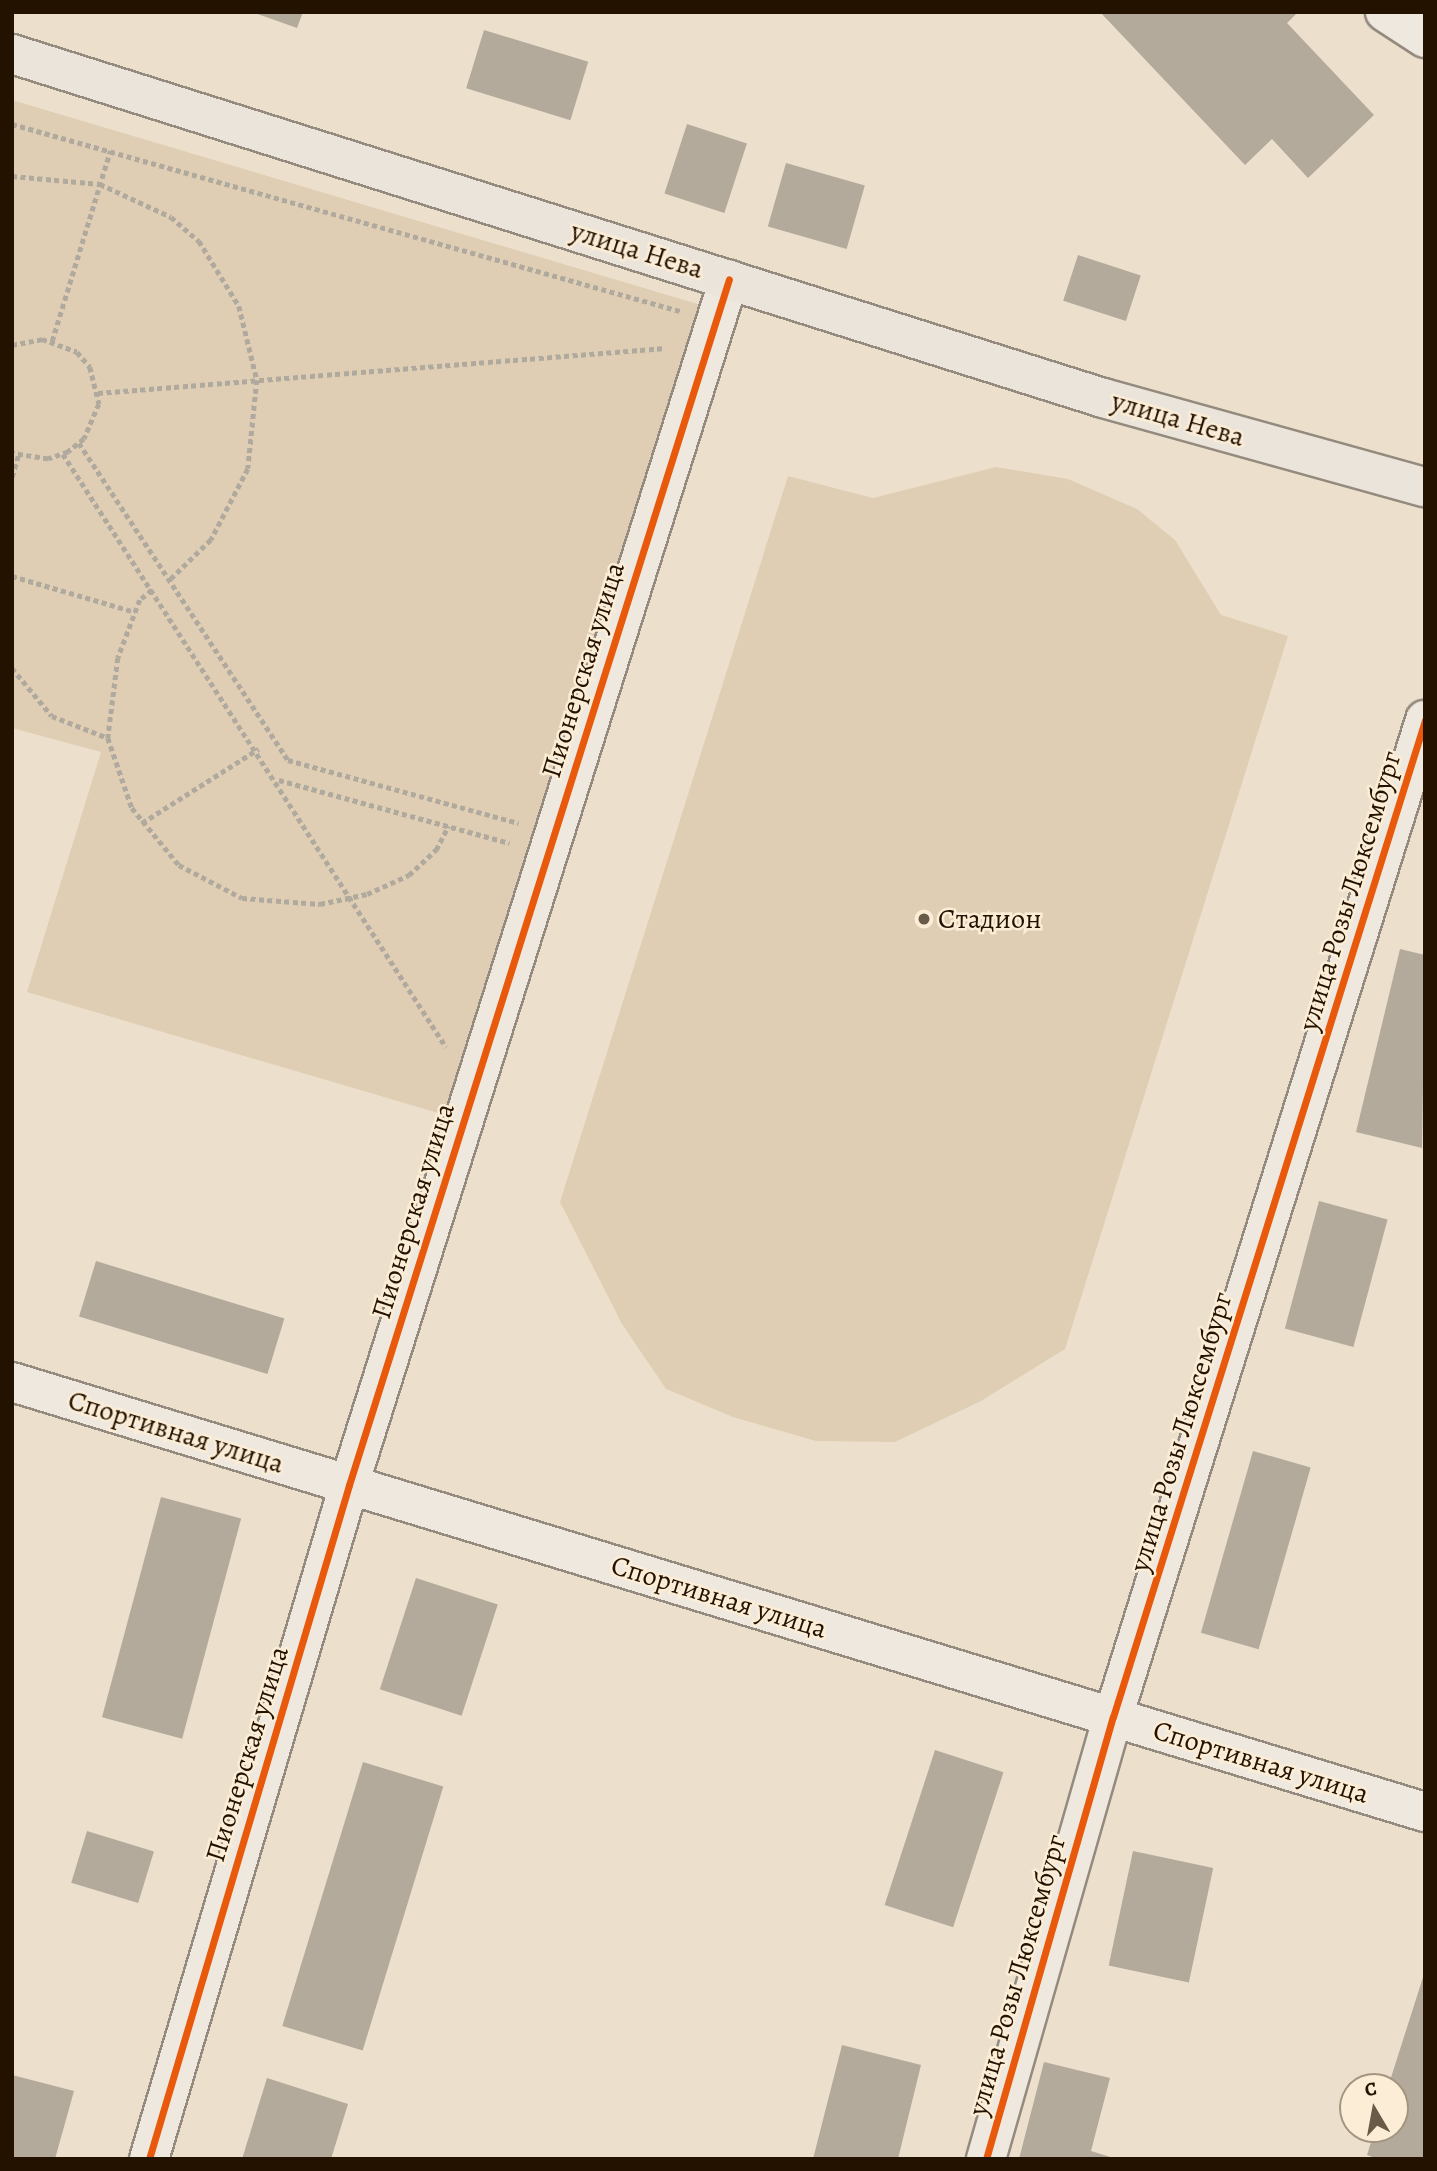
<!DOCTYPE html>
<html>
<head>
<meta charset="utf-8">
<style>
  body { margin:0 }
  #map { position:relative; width:1437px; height:2171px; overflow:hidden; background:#ece0cd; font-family:Alegreya,serif }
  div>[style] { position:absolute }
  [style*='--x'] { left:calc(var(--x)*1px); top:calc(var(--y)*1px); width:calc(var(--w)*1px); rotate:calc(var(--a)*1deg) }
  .green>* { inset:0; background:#dfceb4 }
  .building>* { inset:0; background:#b3aa9c; transform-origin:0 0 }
  .path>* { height:4.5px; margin-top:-2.25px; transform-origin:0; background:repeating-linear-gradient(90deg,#b0a99e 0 5px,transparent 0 8.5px) }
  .roads { filter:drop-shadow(2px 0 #948b7e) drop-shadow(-2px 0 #948b7e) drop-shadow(0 2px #948b7e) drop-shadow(0 -2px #948b7e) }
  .minor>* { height:38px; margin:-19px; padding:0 19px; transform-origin:19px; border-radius:19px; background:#efe8df }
  .major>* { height:38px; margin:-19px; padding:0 19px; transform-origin:19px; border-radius:19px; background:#ebe4da }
  .cycleway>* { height:7px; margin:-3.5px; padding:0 3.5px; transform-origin:3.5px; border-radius:3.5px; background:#e8590c }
  .dots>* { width:19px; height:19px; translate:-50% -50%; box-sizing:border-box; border:4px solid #fbedd6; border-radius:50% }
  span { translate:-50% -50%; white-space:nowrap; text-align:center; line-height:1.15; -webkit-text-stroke:5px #fbedd6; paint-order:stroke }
  .street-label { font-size:28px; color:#241200 }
  .poi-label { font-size:28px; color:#241200 }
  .left { translate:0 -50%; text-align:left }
  .frame { position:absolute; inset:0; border:14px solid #241200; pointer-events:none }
  .north { position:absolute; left:1339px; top:2073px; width:70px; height:70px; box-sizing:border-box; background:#fbedd6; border:2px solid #a59580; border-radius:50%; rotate:350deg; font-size:19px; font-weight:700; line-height:28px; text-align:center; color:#241200 }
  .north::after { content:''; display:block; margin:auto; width:24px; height:32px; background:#6a5a48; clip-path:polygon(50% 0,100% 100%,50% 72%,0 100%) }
</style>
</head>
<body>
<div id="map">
  <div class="green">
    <i style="clip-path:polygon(12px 100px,701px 305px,445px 1115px,27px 992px,101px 752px,12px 728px)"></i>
    <i style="clip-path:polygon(996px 467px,1068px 479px,1137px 509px,1175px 540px,1221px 615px,1288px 636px,1065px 1349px,981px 1401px,895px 1442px,816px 1441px,733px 1417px,666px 1389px,622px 1324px,560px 1202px,788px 476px,873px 498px)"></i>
  </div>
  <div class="building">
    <i style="clip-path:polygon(252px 12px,303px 12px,297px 28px)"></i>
    <i style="clip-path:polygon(1100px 12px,1298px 12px,1287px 23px,1374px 115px,1308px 178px,1272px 139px,1245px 165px)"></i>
    <i style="left:484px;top:30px;width:109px;height:61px;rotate:17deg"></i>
    <i style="left:687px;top:124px;width:63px;height:73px;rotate:18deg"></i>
    <i style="left:786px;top:163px;width:82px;height:66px;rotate:16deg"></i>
    <i style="left:1078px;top:255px;width:66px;height:48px;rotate:18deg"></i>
    <i style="clip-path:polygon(1400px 949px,1425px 955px,1422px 1148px,1356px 1132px)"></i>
    <i style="left:1319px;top:1201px;width:71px;height:132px;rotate:15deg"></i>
    <i style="left:96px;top:1261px;width:197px;height:58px;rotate:17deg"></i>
    <i style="left:1253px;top:1451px;width:60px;height:189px;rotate:16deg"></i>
    <i style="left:161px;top:1497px;width:83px;height:228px;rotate:15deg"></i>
    <i style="left:416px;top:1578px;width:86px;height:117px;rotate:18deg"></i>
    <i style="left:935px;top:1750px;width:72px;height:163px;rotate:18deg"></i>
    <i style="left:363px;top:1762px;width:84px;height:276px;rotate:17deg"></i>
    <i style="left:87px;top:1831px;width:70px;height:54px;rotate:17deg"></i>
    <i style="left:1133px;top:1851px;width:82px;height:117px;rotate:12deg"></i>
    <i style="clip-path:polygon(1425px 1971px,1425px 2159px,1378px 2159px,1367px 2155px,1375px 2129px,1395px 2129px,1395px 2087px,1388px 2087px)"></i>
    <i style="clip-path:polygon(842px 2045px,921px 2065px,898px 2159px,813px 2159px)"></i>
    <i style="clip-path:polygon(1044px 2062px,1110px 2078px,1091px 2151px,1117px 2159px,1019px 2159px)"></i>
    <i style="clip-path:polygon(12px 2075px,74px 2091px,55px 2159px,12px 2159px)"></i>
    <i style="clip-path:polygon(267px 2078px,348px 2104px,331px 2159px,242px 2159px)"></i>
  </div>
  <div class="path">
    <i style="--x:12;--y:124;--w:694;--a:15.64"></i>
    <i style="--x:12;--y:176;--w:88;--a:5.2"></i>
    <i style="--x:100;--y:184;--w:78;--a:24.9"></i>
    <i style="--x:171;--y:217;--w:37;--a:41"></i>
    <i style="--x:199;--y:241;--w:76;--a:58.4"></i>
    <i style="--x:239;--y:306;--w:76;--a:76.3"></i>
    <i style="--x:257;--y:380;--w:89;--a:95.8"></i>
    <i style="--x:248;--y:469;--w:80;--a:117.5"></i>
    <i style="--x:211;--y:540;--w:59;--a:135.7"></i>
    <i style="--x:52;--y:341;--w:199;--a:-73"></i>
    <i style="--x:12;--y:345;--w:31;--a:-11"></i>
    <i style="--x:42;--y:339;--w:37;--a:20"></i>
    <i style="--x:77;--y:352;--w:20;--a:49"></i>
    <i style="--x:90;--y:367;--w:38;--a:76"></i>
    <i style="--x:99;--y:404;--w:38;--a:113"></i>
    <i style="--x:84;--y:439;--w:21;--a:141"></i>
    <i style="--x:68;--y:452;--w:21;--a:161"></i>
    <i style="--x:48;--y:459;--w:36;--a:-171"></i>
    <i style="--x:98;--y:393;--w:569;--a:-4.54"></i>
    <i style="--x:79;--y:443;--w:380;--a:56.6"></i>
    <i style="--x:288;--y:760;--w:239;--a:15.3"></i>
    <i style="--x:63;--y:454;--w:706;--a:57.14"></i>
    <i style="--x:12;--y:477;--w:22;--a:-74"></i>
    <i style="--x:12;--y:576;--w:128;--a:16.3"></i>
    <i style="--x:152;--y:590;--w:16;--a:140"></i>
    <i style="--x:140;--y:600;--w:62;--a:110.8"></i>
    <i style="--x:118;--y:658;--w:81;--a:97.1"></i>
    <i style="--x:108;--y:738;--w:74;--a:71.1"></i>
    <i style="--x:132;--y:808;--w:74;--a:50.5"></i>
    <i style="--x:179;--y:865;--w:71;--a:27.6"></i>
    <i style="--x:242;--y:898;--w:78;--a:4.4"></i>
    <i style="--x:320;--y:904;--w:48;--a:-12"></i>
    <i style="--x:367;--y:894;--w:46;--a:-24.3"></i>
    <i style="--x:409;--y:875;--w:37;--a:-43"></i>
    <i style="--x:436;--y:850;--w:27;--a:-63"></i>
    <i style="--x:12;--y:668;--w:62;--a:50.2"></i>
    <i style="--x:52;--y:716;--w:60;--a:21.4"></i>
    <i style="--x:279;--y:780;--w:239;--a:15.3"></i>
    <i style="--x:142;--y:823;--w:138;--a:-32.5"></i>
  </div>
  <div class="roads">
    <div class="minor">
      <i style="--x:1385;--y:12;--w:48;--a:33"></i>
      <i style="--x:12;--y:1382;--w:1477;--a:16.93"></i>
      <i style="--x:149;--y:2159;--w:703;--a:-73.47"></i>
      <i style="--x:349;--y:1485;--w:1264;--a:-72.51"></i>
      <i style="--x:986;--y:2159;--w:460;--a:-74"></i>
      <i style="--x:1113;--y:1717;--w:1045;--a:-72.62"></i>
    </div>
    <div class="major">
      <i style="--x:12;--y:54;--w:1144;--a:17.5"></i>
      <i style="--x:1103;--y:398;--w:334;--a:15.5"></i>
    </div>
  </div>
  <div class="cycleway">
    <i style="--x:149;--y:2159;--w:703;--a:-73.47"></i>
    <i style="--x:349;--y:1485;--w:1264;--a:-72.51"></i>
    <i style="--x:986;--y:2159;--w:460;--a:-74"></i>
    <i style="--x:1113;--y:1717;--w:1045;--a:-72.62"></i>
  </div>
  <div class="dots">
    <i style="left:924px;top:919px;background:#6a5a48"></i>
  </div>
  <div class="street-label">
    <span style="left:637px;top:250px;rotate:17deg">улица Нева</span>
    <span style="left:1178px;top:419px;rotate:16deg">улица Нева</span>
    <span style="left:583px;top:670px;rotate:-73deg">Пионерская улица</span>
    <span style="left:1350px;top:891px;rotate:-73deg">улица Розы Люксембург</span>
    <span style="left:413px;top:1211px;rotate:-73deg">Пионерская улица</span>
    <span style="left:176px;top:1432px;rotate:17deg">Спортивная улица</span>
    <span style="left:1181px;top:1432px;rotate:-73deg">улица Розы Люксембург</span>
    <span style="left:719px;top:1597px;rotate:17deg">Спортивная улица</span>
    <span style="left:247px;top:1754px;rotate:-73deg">Пионерская улица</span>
    <span style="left:1261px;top:1762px;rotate:17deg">Спортивная улица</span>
    <span style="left:1017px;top:1975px;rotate:-74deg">улица Розы Люксембург</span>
  </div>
  <div class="poi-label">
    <span class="left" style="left:938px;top:919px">Стадион</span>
  </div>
  <div class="frame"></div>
  <div class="north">С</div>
</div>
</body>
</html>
